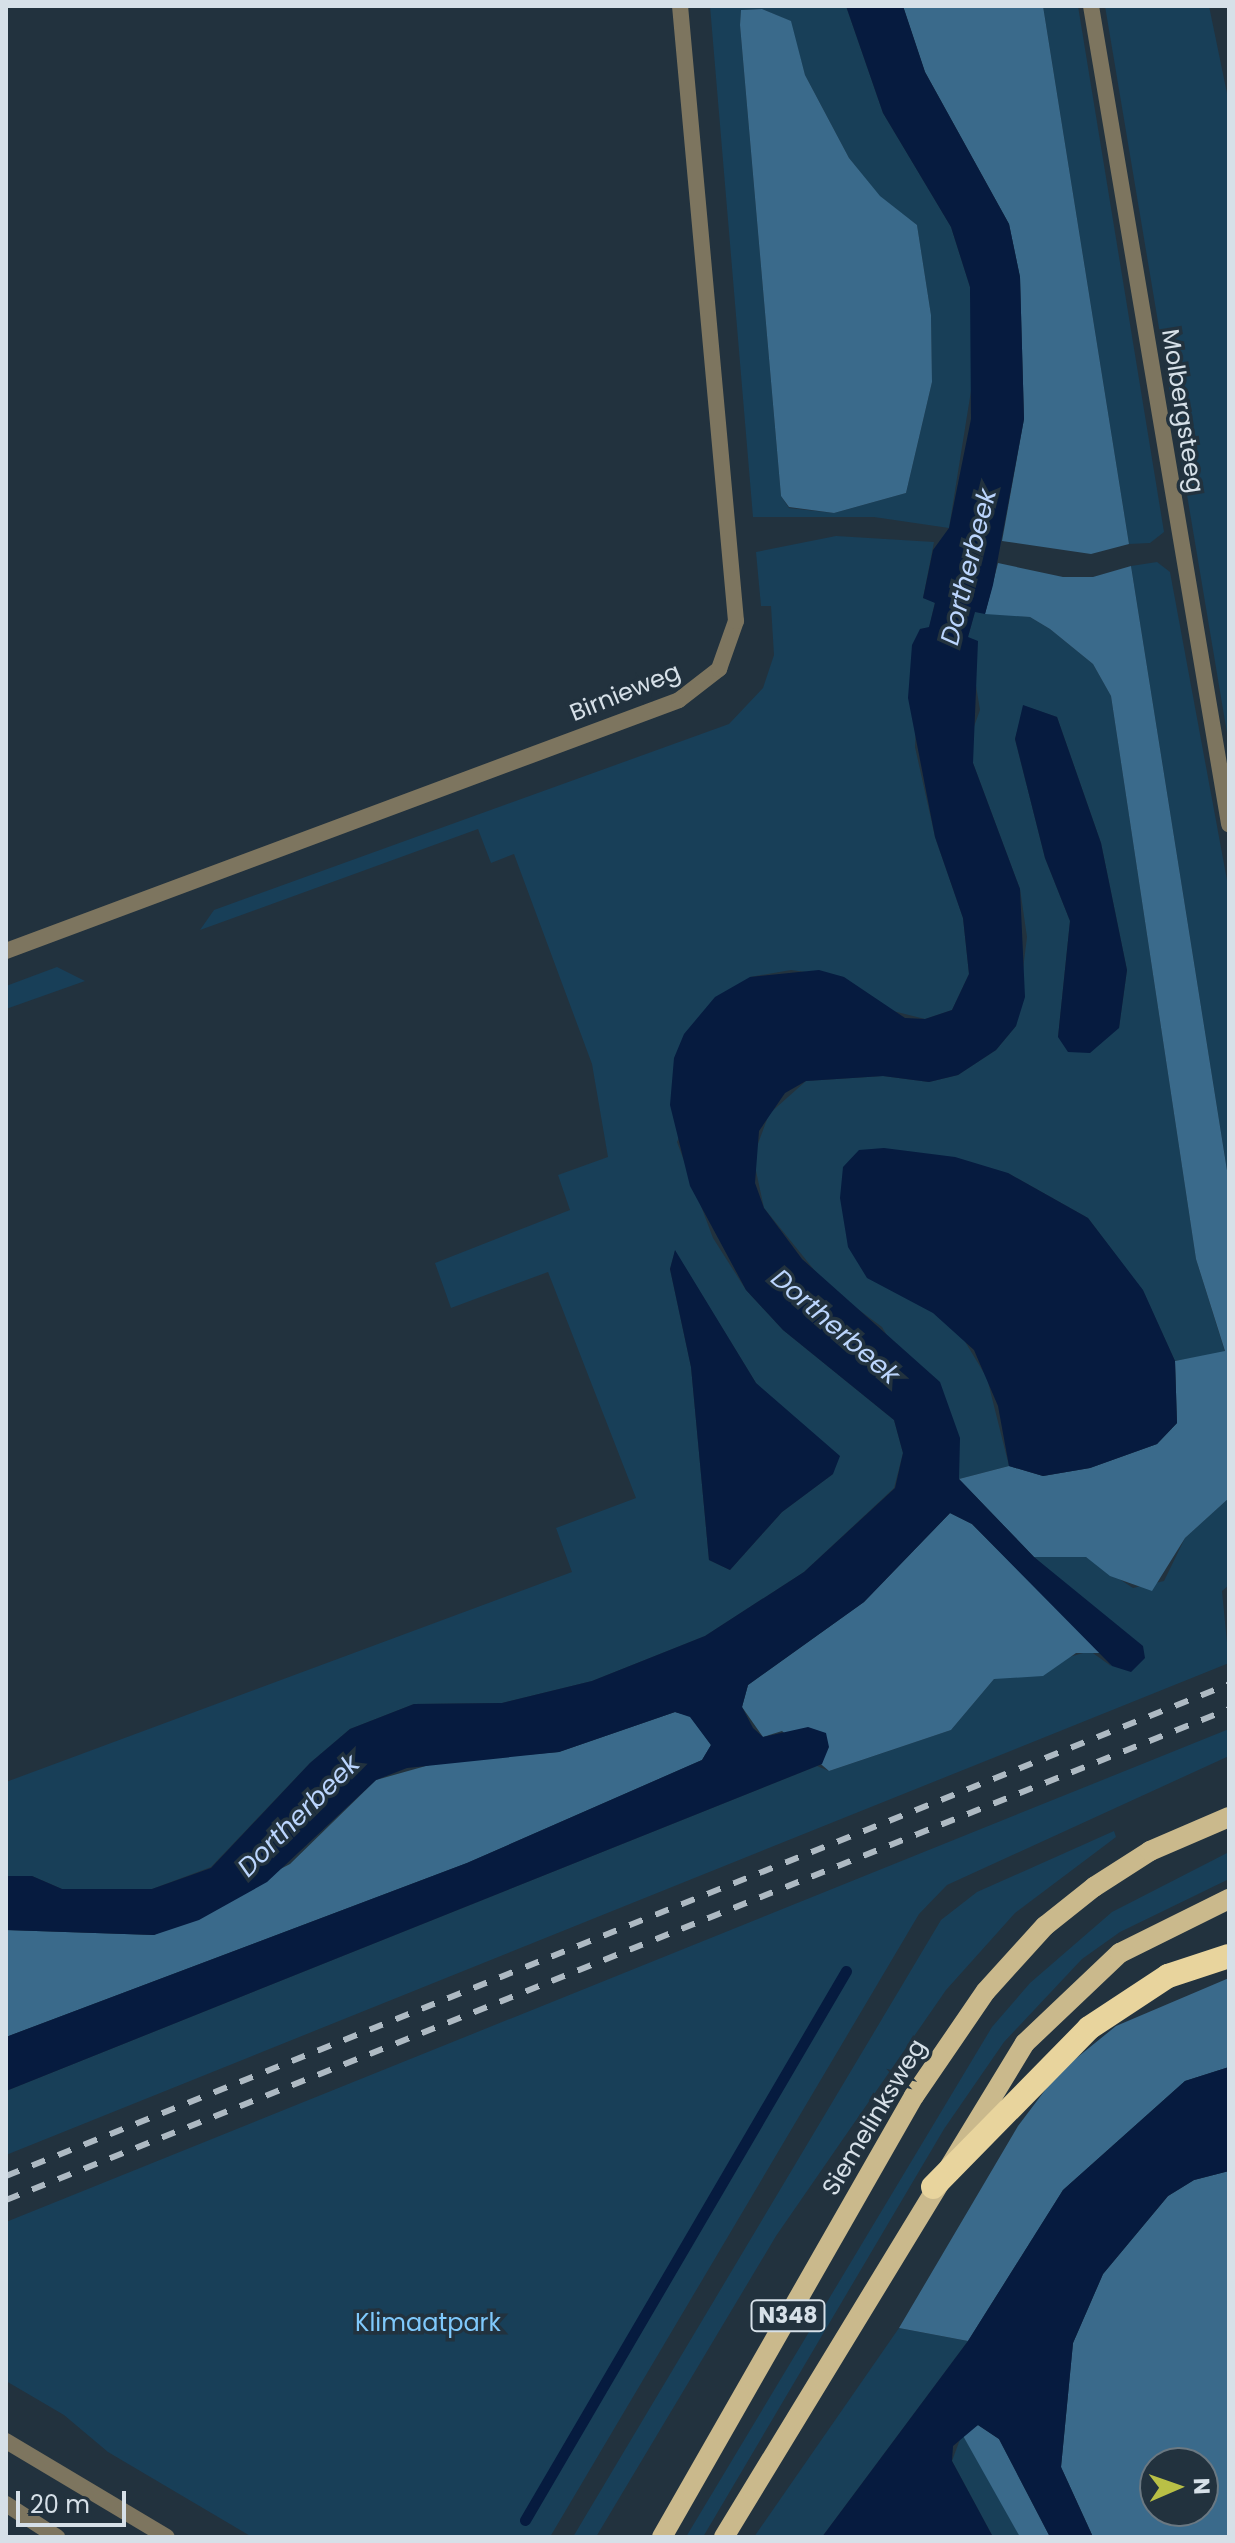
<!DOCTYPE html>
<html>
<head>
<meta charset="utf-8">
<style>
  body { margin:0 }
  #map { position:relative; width:1235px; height:2543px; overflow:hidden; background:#22323e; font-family:Poppins,sans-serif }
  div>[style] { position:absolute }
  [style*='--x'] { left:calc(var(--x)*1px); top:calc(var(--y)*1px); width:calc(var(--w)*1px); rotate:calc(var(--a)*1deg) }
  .green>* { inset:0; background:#183f58 }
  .forest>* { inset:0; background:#3a6a8b }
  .water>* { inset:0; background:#061b3f }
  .stream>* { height:11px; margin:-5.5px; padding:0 5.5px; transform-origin:5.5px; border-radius:5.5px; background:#061b3f }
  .minor>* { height:16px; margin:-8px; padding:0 8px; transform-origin:8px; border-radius:8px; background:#7d755f }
  .primary>* { height:20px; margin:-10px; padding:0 10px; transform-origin:10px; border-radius:10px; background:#cab98c }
  .motorway>* { height:24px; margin:-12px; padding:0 12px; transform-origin:12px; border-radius:12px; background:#e8d49d }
  .rail>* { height:6px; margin-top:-3px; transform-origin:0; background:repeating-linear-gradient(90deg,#aebac3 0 14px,transparent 0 28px) }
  span { translate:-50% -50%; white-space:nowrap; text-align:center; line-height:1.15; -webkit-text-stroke:7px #22323e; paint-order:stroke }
  .shield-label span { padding:2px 6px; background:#22323e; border:2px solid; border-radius:6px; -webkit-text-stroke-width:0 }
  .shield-label { font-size:22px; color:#d6e0e8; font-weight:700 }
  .street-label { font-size:24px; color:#d6e0e8 }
  .park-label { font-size:24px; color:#7fc9fc }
  .water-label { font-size:26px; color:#bbd5fd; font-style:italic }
  .frame { position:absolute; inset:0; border:8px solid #d6e0e8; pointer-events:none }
  .north { position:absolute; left:1139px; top:2447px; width:80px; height:80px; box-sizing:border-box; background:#22323e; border:2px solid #6a7882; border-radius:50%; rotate:88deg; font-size:22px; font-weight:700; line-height:32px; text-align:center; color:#d6e0e8 }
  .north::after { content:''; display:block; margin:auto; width:28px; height:36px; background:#b9c046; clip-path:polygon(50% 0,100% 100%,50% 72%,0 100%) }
  .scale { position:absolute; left:16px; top:2491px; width:110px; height:36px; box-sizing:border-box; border:4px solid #d6e0e8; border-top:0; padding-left:10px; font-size:24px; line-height:28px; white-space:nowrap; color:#d6e0e8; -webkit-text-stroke:6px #22323e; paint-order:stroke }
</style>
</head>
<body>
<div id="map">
  <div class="green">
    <i style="clip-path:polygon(evenodd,710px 6px,846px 6px,883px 113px,951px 227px,970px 287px,975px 366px,949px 528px,874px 517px,753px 517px,710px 6px,762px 9px,790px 21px,805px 75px,849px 158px,880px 197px,917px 225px,931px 315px,932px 382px,906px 493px,834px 513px,789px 508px,781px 496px,740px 25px,741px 10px,762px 9px)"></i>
    <i style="clip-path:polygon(1043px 6px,1078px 6px,1164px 532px,1150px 543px,1129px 544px)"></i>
    <i style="clip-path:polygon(1105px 6px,1209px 6px,1229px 103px,1229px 745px)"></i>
    <i style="clip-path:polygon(evenodd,836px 536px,934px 542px,923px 598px,935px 602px,929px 628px,920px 629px,915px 747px,935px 837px,963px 918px,969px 974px,952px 1010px,925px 1019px,889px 1010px,843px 977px,791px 970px,750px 977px,677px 1142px,713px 1238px,746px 1290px,783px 1330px,894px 1420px,903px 1453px,894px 1488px,804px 1572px,705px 1636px,592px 1681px,502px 1703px,414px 1704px,350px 1729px,310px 1763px,211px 1867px,152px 1889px,62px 1889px,32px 1876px,6px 1876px,6px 1782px,572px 1572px,556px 1528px,636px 1498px,548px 1272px,451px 1308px,435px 1263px,570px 1210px,558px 1175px,608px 1157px,592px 1064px,514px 854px,491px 863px,478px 829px,200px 930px,214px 910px,729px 724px,763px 688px,774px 655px,771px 606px,761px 606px,756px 552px,836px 536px,675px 1251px,756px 1383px,833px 1474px,782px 1512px,730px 1570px,709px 1560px,691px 1367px,670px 1269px,675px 1251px)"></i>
    <i style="clip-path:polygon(1157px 562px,1170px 572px,1229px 891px,1229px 1183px,1131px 566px)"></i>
    <i style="clip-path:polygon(evenodd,975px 611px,1030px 617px,1050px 629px,1093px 664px,1111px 696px,1196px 1259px,1225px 1352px,1175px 1361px,1143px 1291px,1088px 1218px,1008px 1173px,933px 1312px,958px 1330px,987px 1378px,1009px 1466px,959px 1479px,959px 1456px,882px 1327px,828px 1287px,764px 1208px,753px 1157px,769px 1114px,806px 1081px,883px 1076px,929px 1082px,958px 1075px,996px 1050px,1016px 1026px,1027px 937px,1020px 889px,973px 763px,972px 732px,980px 710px,968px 637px,975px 611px,1024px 706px,1057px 717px,1101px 843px,1127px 970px,1119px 1028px,1058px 1037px,1070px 921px,1045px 858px,1015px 739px,1024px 706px)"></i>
    <i style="clip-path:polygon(57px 967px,85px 981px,6px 1009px,6px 986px)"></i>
    <i style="clip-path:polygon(1229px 1498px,1229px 1585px,1222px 1591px,1229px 1663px,6px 2155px,6px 2091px,817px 1766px,829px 1771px,951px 1730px,994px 1679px,1090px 1651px,1111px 1666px,1071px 1590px,1034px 1557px,1086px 1557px,1133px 1588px,1164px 1581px,1185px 1538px)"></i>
    <i style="clip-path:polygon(1229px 1729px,1229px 1756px,947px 1885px,919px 1914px,550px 2537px,252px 2537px,108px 2452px,64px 2415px,6px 2381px,6px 2222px)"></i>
    <i style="clip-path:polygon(1114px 1831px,1116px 1837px,1015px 1913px,946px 1990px,776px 2236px,596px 2537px,573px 2537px,941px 1920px,977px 1892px)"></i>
    <i style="clip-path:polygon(1229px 1852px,1229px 1879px,1120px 1932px,1082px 1959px,1004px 2042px,944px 2129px,703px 2537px,686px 2537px,992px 2027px,1030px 1983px,1112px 1912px)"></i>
    <i style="clip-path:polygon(899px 2328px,968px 2341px,822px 2537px,754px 2537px)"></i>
    <i style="clip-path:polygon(962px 2434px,995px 2482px,1020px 2537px,993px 2537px,952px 2461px)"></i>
  </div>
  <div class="forest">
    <i style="clip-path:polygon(903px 6px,1043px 6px,1129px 544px,1091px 554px,1002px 541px,1024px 419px,1020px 277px,1009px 224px,925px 72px)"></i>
    <i style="clip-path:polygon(762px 9px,791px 21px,805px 75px,849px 158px,880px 196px,917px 225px,931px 315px,932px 382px,906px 493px,834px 513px,789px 507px,781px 496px,740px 25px,741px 10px)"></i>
    <i style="clip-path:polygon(998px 563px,1063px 577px,1093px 577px,1131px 566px,1229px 1183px,1229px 1498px,1185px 1538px,1152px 1591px,1110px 1576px,1086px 1557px,1034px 1557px,959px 1479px,1009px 1466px,1043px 1476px,1090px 1468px,1157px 1444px,1177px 1423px,1175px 1361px,1225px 1351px,1196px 1259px,1111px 696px,1093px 664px,1050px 629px,1030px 617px,985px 614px)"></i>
    <i style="clip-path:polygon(950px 1513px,972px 1524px,1101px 1653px,1076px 1653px,1043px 1676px,994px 1679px,951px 1730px,829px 1771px,782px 1731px,763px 1737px,742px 1707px,748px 1685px,864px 1602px)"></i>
    <i style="clip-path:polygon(675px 1712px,690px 1716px,711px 1745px,702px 1760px,467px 1863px,6px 2037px,6px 1930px,154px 1935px,290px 1864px,376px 1780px,440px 1762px,559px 1752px)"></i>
    <i style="clip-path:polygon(1229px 1978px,1229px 2067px,1185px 2081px,1063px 2190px,968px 2341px,899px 2328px,1018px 2126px,1058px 2073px,1116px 2026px)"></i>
    <i style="clip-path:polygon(evenodd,1229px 2171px,1229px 2537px,1093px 2537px,1061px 2467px,1073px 2343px,1103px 2274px,1168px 2196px,1194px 2180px,1229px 2171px,1155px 2463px,1203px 2463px,1203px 2511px,1155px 2511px,1155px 2463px)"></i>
    <i style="clip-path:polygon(978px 2425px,999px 2439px,1050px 2537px,1020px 2537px,962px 2434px)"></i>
  </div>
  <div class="water">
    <i style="clip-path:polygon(846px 6px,903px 6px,925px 72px,1009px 224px,1020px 277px,1024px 419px,993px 585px,985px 614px,975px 612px,968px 637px,978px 641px,973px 763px,1020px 889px,1025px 997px,1016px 1026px,996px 1050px,958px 1075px,929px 1082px,883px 1076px,806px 1081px,785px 1093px,759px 1131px,755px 1183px,764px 1208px,802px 1259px,940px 1382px,960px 1438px,959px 1479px,1034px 1557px,1143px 1646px,1145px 1658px,1131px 1672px,1112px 1666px,972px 1524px,950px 1513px,864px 1602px,748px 1685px,742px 1707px,753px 1728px,763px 1737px,808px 1727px,826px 1733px,829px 1747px,822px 1764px,6px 2091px,6px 2037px,467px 1863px,702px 1760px,711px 1745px,690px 1717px,675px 1712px,559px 1752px,407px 1768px,376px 1780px,267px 1882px,199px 1920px,154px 1935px,6px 1930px,6px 1876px,32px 1876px,62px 1889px,152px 1889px,211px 1868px,310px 1763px,350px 1729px,414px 1704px,502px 1703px,592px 1681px,705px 1636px,804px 1572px,895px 1488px,903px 1453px,894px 1420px,783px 1330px,746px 1290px,690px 1186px,670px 1105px,674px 1058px,684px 1034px,715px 997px,750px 977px,819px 970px,844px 977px,905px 1018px,925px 1019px,952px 1010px,969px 974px,963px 918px,935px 837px,908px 698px,912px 645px,920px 629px,929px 627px,935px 603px,923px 598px,933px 550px,949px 528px,971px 419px,970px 287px,951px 227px,883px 113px)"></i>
    <i style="clip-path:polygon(1023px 705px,1057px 717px,1101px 843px,1127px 970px,1119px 1028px,1090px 1053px,1068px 1052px,1058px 1037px,1070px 921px,1045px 858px,1015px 739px)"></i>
    <i style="clip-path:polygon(884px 1148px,955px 1157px,1008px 1173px,1088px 1218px,1143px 1290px,1175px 1361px,1177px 1423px,1157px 1444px,1090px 1468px,1043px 1476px,1009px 1466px,998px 1406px,974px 1350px,933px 1313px,867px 1278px,848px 1247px,840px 1198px,843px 1167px,859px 1150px)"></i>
    <i style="clip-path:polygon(675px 1250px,756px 1383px,840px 1456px,833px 1474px,782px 1512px,730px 1570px,709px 1560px,691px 1367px,670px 1269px)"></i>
    <i style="clip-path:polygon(1229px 2067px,1229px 2171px,1194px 2180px,1168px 2196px,1103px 2274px,1073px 2343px,1061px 2467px,1093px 2537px,1050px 2537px,999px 2439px,978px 2425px,953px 2446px,952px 2461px,993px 2537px,822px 2537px,968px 2341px,1063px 2190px,1185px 2081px)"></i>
  </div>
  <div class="stream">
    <i style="--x:525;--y:2520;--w:636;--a:-59.69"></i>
  </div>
  <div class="minor">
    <i style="--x:1091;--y:6;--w:830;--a:80.42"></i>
    <i style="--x:6;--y:951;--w:718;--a:-20.45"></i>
    <i style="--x:679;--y:700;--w:51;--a:-37.8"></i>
    <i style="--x:719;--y:669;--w:51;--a:-70.5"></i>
    <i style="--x:736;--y:621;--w:618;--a:-95.2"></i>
    <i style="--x:6;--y:2441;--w:187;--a:30.8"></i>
    <i style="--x:6;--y:2504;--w:61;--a:32.9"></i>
  </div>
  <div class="primary">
    <i style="--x:662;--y:2537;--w:508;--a:-60.26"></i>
    <i style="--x:914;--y:2096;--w:127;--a:-55.6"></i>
    <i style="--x:986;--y:1991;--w:88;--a:-47.8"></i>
    <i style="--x:1045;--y:1926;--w:63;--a:-38.5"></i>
    <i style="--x:1094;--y:1887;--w:67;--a:-32.7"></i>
    <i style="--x:1150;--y:1851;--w:86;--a:-23.3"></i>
    <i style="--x:724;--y:2537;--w:578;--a:-58.65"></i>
    <i style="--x:1025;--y:2043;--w:131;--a:-43.5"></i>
    <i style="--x:1120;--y:1953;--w:122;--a:-26.4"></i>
  </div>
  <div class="motorway">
    <i style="--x:933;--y:2187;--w:223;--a:-45.5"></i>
    <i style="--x:1089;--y:2028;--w:95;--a:-33.4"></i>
    <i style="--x:1168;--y:1976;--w:64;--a:-18.2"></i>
  </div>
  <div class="rail">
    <i style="--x:6;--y:2176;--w:1318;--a:-21.91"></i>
    <i style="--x:6;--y:2200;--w:1318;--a:-21.87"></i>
  </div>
  <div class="shield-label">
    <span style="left:788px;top:2316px">N348</span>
  </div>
  <div class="street-label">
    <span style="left:1183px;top:411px;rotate:81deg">Molbergsteeg</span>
    <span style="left:625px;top:692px;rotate:-22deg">Birnieweg</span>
    <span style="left:874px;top:2117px;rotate:-59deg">Siemelinksweg</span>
  </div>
  <div class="park-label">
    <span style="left:428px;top:2323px">Klimaatpark</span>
  </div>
  <div class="water-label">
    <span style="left:969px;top:567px;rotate:-76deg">Dortherbeek</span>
    <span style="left:835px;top:1327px;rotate:41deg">Dortherbeek</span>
    <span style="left:299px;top:1816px;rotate:-45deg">Dortherbeek</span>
  </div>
  <div class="frame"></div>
  <div class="north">N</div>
  <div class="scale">20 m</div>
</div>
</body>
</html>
